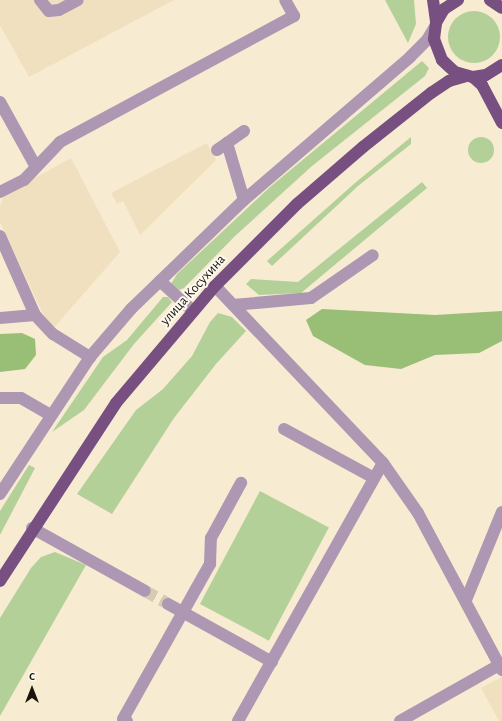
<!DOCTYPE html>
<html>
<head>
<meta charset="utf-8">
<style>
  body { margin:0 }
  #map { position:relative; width:502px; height:721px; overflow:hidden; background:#f7ebd1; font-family:"Alegreya Sans",sans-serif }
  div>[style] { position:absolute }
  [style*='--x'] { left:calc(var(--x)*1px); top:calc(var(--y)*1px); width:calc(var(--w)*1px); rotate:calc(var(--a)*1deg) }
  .built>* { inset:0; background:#f0e0bf }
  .green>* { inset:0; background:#b4d099; transform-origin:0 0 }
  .round { border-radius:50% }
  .forest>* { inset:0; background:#99be75 }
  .minor-tunnel>* { height:12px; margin-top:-6px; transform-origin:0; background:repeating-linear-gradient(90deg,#d6cbb3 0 12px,transparent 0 18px) }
  .minor>* { height:12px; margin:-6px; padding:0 6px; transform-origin:6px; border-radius:6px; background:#ad97b3 }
  .major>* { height:12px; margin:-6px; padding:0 6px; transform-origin:6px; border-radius:6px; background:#775081 }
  span { translate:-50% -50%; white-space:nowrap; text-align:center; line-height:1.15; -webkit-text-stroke:4px #fef9ef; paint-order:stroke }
  .street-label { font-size:14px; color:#19150c }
  .north { position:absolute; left:12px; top:669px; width:40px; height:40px; -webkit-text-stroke:3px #fef9ef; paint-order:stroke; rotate:0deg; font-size:11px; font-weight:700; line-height:16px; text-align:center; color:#19150c }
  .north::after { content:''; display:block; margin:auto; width:14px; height:18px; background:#19150c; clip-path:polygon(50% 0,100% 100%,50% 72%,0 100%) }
</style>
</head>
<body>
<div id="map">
  <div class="built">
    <i style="clip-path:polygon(0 0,174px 0,29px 77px,0 25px)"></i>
    <i style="clip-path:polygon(207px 143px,216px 160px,140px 235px,123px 201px,117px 204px,111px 193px)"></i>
    <i style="clip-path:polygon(71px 158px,120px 252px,51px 331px,0 222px,0 207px,4px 195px)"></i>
    <i style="clip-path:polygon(502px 677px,502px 721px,499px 721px,481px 688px)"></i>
  </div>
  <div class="green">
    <i style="clip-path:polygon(385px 0,414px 0,416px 24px,408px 43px)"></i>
    <i class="round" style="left:448px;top:11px;width:52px;height:52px"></i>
    <i style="clip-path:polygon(422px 61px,429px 68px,425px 76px,312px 166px,235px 236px,184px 288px,179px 290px,171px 284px,177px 274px,270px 187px)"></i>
    <i style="clip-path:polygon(411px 137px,411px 144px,358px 186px,272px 266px,267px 261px,355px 183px)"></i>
    <i class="round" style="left:468px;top:137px;width:26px;height:26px"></i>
    <i style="clip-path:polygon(422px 182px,427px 188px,301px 293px,259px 295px,246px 284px,251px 279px,298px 282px)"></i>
    <i style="clip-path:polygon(163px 297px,168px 297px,172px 302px,134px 344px,84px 410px,52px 432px,103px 357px,127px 340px)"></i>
    <i style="clip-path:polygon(218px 313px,232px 317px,246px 331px,216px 364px,174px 418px,112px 514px,77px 494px,136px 410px,163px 389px,192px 356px,210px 322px)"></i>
    <i style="clip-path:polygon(29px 465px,35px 468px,0 535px,0 511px)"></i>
    <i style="left:260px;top:491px;width:78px;height:128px;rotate:28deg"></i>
    <i style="clip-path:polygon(55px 552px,86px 565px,0 716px,0 618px,31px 568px,41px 557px)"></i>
  </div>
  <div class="forest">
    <i style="clip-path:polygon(322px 309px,435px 315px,502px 311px,502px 341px,479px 353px,435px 355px,401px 369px,365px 365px,313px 336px,306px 320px)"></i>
    <i style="clip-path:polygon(22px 333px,35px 339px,36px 355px,25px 369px,0 372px,0 334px)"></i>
  </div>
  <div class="minor-tunnel">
    <i style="--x:145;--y:591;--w:26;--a:29"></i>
  </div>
  <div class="minor">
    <i style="--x:40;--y:0;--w:14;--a:51"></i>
    <i style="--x:49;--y:11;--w:10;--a:-6"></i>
    <i style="--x:59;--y:10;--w:21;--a:-28"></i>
    <i style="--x:0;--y:102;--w:74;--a:61"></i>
    <i style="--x:244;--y:131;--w:21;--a:145"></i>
    <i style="--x:227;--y:143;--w:59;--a:73.4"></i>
    <i style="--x:217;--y:150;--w:12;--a:-35"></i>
    <i style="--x:0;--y:192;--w:27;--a:-27"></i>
    <i style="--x:24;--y:180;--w:52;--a:-46.5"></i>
    <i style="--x:60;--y:142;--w:266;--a:-28.3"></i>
    <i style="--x:294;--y:16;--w:18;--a:-119"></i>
    <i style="--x:0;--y:236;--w:86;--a:66.1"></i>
    <i style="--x:35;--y:315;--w:26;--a:47"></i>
    <i style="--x:53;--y:334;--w:44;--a:31.9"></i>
    <i style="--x:160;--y:281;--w:45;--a:42.3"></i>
    <i style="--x:215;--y:286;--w:244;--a:46.5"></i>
    <i style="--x:383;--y:463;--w:61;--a:55"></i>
    <i style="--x:418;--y:513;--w:178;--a:61.9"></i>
    <i style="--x:233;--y:305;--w:78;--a:-5.1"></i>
    <i style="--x:311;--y:298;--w:75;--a:-34.7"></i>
    <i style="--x:0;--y:318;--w:35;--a:-5"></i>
    <i style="--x:0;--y:398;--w:21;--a:0"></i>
    <i style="--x:21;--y:398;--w:34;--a:30"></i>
    <i style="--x:284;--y:429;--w:102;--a:28.6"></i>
    <i style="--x:0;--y:494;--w:164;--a:-56.7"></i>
    <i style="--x:90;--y:357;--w:63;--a:-49.5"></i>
    <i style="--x:131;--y:309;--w:157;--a:-44"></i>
    <i style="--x:244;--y:200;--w:219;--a:-40.7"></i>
    <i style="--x:410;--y:57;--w:24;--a:-45"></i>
    <i style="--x:427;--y:40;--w:17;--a:-59"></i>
    <i style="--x:32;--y:528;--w:129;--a:29.1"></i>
    <i style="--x:466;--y:600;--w:95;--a:-67.8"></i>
    <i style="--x:168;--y:604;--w:119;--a:29.1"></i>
    <i style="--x:127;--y:721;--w:4;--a:-153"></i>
    <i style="--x:123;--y:719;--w:178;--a:-60.7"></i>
    <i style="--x:210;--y:564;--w:26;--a:-88"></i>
    <i style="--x:211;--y:538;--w:63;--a:-61.4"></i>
    <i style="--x:238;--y:721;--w:296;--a:-60.7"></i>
    <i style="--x:400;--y:721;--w:114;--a:-29.5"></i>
  </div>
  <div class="major">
    <i style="--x:433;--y:0;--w:22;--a:82"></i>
    <i style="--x:458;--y:0;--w:17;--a:147"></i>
    <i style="--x:444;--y:9;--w:16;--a:120"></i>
    <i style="--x:436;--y:23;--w:16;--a:97"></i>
    <i style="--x:434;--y:39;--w:22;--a:69"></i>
    <i style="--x:442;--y:60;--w:18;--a:43"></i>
    <i style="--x:455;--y:72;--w:19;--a:16"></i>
    <i style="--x:473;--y:77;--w:13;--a:-9"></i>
    <i style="--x:486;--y:75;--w:19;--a:-32"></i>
    <i style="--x:490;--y:0;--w:14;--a:34"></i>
    <i style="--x:473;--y:77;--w:12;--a:42"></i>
    <i style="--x:482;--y:85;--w:43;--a:62.2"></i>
    <i style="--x:0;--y:581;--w:212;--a:-56.9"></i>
    <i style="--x:116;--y:403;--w:153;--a:-49.8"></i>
    <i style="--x:215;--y:286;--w:116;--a:-45"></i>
    <i style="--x:297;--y:204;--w:87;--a:-40.8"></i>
    <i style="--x:363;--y:147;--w:87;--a:-38.5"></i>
    <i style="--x:431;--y:93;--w:22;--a:-34"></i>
    <i style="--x:449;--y:81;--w:19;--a:-16"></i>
  </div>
  <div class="street-label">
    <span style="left:193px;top:290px;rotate:-48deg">улица Косухина</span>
  </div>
  <div class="north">С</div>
</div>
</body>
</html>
